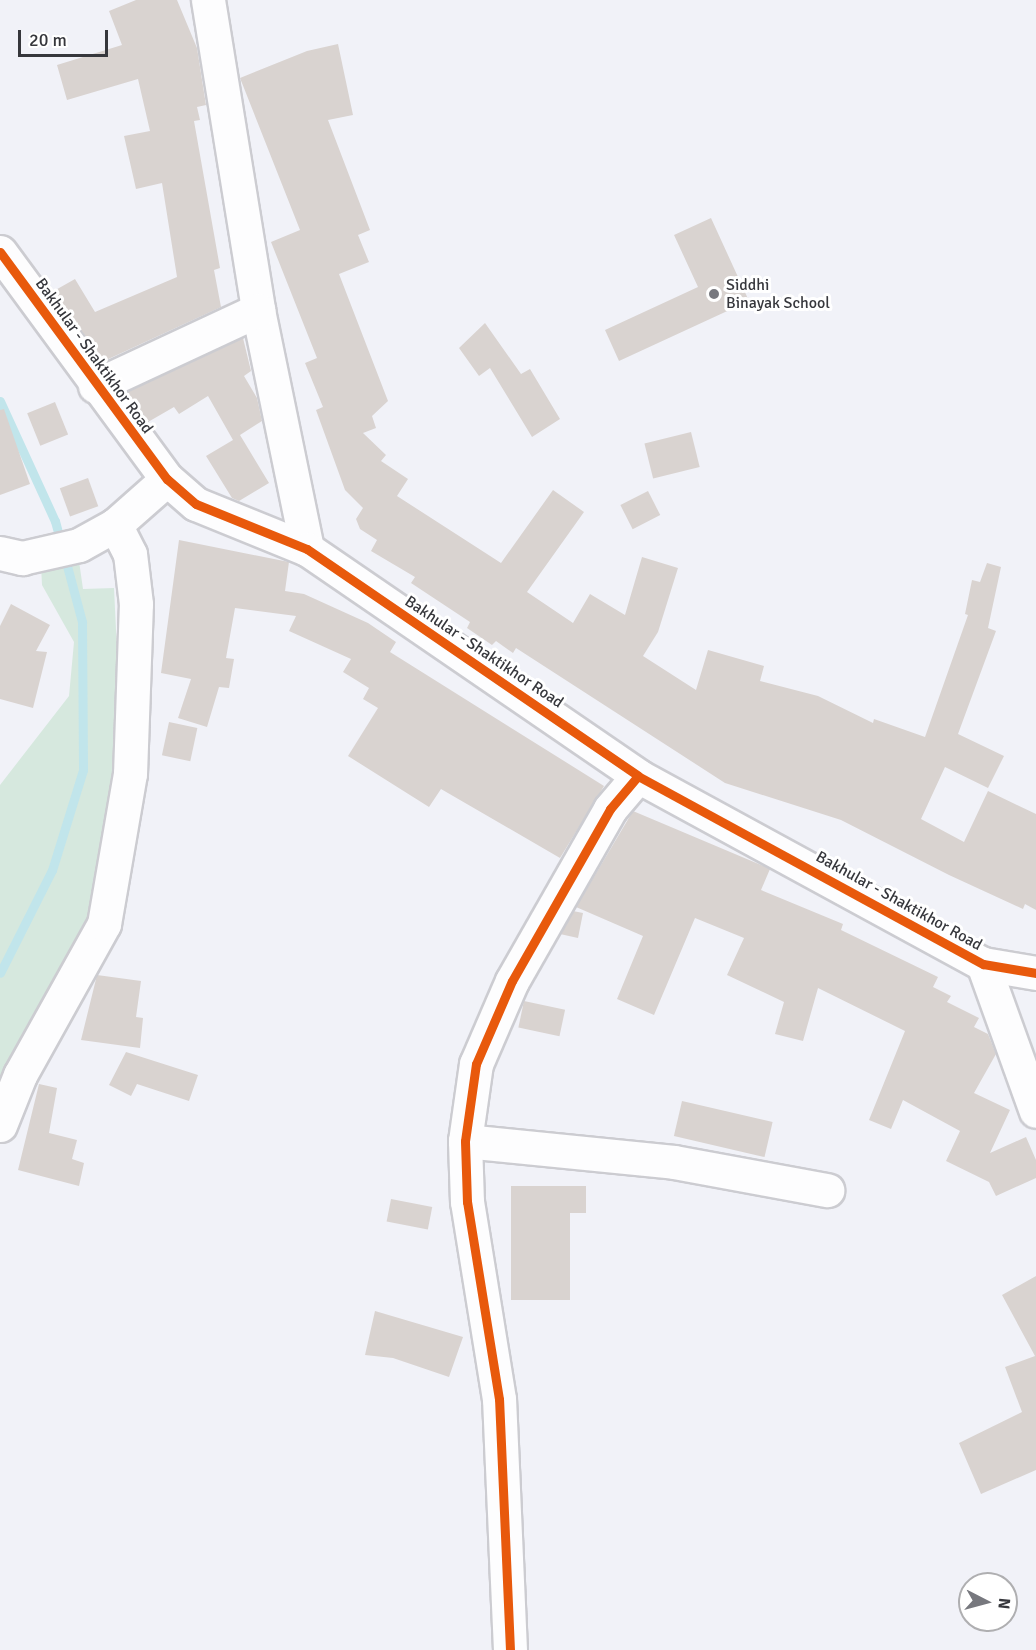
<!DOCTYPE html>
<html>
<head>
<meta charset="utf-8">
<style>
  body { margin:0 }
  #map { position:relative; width:1036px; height:1650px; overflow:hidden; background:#f1f2f8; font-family:Signika,sans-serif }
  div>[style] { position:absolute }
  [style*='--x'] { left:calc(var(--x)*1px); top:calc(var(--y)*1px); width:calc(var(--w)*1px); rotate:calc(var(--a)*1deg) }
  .green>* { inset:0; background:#d6e8de }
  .stream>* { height:9px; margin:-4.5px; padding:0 4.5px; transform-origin:4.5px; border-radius:4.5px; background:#c1e5eb }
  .building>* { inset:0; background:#d9d3d0; transform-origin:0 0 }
  .roads { filter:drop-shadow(2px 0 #ccccd1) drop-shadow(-2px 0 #ccccd1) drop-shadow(0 2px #ccccd1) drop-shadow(0 -2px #ccccd1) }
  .minor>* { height:33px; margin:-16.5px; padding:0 16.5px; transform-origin:16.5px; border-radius:16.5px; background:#fdfdfe }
  .tertiary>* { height:33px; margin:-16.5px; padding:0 16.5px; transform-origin:16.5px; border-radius:16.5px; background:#fdfdfe }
  .cycleway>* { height:9px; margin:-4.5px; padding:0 4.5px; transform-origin:4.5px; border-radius:4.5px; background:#e8590c }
  .dots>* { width:16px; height:16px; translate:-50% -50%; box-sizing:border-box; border:3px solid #fff; border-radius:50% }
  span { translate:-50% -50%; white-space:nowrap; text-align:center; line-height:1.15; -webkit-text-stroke:6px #fff; paint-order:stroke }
  .poi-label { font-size:16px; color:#36373c }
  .left { translate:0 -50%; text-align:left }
  .street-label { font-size:16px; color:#36373c }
  .north { position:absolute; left:958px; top:1572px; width:60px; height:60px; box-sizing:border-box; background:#fff; border:2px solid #afafb1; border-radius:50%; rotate:96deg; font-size:16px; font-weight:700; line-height:24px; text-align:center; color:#36373c }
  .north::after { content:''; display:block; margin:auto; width:21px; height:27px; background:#77787e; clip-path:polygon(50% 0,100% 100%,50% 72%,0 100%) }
  .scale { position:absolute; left:18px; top:30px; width:90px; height:27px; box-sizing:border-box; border:3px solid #36373c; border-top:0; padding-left:8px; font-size:18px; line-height:21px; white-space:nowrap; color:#36373c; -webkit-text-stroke:4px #fff; paint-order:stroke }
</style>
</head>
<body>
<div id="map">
  <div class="green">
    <i style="clip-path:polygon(78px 554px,83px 589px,114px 588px,123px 775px,89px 932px,0 1076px,0 785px,69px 696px,74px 642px,42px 585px,41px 565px)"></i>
  </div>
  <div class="stream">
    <i style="--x:0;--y:401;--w:132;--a:65.4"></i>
    <i style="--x:55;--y:521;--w:105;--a:75"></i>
    <i style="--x:82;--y:622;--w:148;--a:89.6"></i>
    <i style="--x:83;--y:770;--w:105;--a:107.2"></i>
    <i style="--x:52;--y:870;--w:115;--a:116.8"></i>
  </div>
  <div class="building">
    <i style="clip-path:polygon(136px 0,177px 0,197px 48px,206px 105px,197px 107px,200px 120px,194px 121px,220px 268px,214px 270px,221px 307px,104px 361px,52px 292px,75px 279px,95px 312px,177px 277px,162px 183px,136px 189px,124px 136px,150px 131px,138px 79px,67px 100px,57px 65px,122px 45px,109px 11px)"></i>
    <i style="clip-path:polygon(338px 44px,353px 115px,328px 120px,370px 230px,358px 235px,369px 262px,339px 274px,388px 401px,372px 416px,376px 428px,363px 433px,386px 455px,381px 461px,408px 479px,397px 496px,501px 563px,553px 490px,584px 512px,527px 592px,573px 623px,590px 594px,625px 615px,642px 557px,678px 568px,658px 632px,643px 656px,696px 690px,708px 650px,764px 666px,760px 681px,818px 696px,873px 723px,874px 719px,925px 737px,968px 615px,965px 614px,972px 580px,980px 582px,987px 563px,1001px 567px,988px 628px,996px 631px,958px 734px,1004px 756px,988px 788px,945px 767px,921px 819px,964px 842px,988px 791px,1036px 814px,1036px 910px,1025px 904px,1023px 909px,949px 875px,841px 820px,725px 783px,516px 648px,513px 653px,496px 641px,492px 645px,467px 628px,470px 622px,411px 583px,415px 577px,371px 551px,377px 540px,360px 529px,356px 519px,363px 508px,345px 490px,316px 410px,323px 407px,305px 363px,317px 358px,271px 242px,300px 230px,240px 78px,307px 51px)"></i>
    <i style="clip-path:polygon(711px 218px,749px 301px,619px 361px,605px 330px,698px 287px,674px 235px)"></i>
    <i style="clip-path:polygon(485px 323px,521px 374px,530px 369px,560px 419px,532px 437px,490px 368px,479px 376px,459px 348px)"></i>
    <i style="clip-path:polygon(243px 338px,251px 371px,244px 376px,257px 398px,262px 421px,240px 435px,269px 483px,239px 501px,232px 498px,206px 456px,233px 440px,208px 396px,179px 414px,174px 407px,148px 422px,126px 392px)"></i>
    <i style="left:55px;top:402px;width:35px;height:30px;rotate:68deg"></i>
    <i style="clip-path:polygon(4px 409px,30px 484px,0 495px,0 410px)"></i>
    <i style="left:691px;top:432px;width:36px;height:48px;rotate:76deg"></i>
    <i style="left:88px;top:478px;width:30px;height:30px;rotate:70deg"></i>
    <i style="left:648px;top:491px;width:27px;height:31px;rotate:63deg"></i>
    <i style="clip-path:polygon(179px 540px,289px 562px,285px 591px,304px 594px,368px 623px,396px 642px,390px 652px,604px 786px,560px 858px,441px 789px,429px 807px,348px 756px,378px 708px,363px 699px,369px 688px,343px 672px,351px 659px,289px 631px,296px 616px,235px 608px,226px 658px,234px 659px,229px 688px,219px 687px,207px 727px,178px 718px,191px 679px,161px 673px)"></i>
    <i style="clip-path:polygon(11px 604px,50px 625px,36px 651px,47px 652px,33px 708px,0 699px,0 626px)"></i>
    <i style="left:169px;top:722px;width:29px;height:34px;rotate:12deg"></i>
    <i style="clip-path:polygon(633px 811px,766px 867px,770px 869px,761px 890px,843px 924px,841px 930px,938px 977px,933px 987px,951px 996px,947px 1002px,979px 1018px,974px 1027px,988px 1034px,996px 1054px,974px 1093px,1010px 1110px,990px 1153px,1026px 1137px,1036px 1160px,1036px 1178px,996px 1196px,989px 1182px,946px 1161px,960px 1131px,903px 1100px,891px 1129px,869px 1120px,905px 1031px,818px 988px,803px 1041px,775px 1034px,784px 1002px,727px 975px,744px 938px,695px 918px,654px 1015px,617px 999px,643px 936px,576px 907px)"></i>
    <i style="clip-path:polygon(573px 911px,583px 913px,578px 938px,560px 934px)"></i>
    <i style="clip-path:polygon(97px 975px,141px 981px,136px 1017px,143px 1018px,140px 1048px,81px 1040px)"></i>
    <i style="left:524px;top:1001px;width:42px;height:27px;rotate:12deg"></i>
    <i style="clip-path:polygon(126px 1052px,198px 1075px,189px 1101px,137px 1084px,131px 1096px,109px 1085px)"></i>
    <i style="clip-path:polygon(39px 1084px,57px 1088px,49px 1133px,77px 1140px,72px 1159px,84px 1163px,79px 1186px,18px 1170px)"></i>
    <i style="left:682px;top:1101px;width:93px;height:36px;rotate:13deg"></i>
    <i style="clip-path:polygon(511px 1186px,586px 1186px,586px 1213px,570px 1213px,570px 1300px,511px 1300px)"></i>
    <i style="left:391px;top:1199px;width:42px;height:23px;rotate:11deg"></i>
    <i style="clip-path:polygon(1036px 1276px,1036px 1470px,981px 1494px,959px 1443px,1022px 1412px,1005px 1367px,1035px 1356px,1002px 1295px)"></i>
    <i style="clip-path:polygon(375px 1311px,463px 1337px,449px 1377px,393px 1358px,365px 1355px)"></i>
  </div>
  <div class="roads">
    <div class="minor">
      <i style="--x:208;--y:0;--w:314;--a:80.8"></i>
      <i style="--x:258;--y:310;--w:244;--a:78.4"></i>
      <i style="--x:95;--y:386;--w:180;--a:-25"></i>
      <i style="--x:0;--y:553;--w:23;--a:13"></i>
      <i style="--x:22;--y:558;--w:58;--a:-12.8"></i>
      <i style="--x:79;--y:545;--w:41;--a:-29.1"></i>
      <i style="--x:115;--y:525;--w:69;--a:-41.5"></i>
      <i style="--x:983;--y:964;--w:156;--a:70.2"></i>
      <i style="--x:0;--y:1125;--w:54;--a:-68.2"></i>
      <i style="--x:20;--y:1075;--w:173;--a:-60.9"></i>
      <i style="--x:104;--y:924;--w:152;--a:-80.2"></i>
      <i style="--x:130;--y:774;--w:170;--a:-88"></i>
      <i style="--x:136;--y:604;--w:50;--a:-96.8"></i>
      <i style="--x:130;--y:554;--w:33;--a:-117"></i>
      <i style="--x:465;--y:1141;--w:210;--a:5.7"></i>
      <i style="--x:674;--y:1162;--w:156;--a:10.4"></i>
      <i style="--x:510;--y:1650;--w:251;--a:-92.5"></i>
      <i style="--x:499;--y:1399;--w:200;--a:-99.2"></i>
      <i style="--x:467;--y:1202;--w:61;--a:-91.9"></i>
      <i style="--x:465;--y:1141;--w:78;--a:-81.9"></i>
      <i style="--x:476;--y:1064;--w:90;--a:-66.6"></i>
      <i style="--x:512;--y:981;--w:198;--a:-60.3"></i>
      <i style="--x:610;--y:809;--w:43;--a:-49.7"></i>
    </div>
    <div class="tertiary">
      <i style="--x:0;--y:252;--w:282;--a:53.7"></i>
      <i style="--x:167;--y:479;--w:38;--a:41"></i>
      <i style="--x:196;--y:504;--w:120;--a:22.1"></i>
      <i style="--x:307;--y:549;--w:401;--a:34.4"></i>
      <i style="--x:638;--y:776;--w:393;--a:28.6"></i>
      <i style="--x:983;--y:964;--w:54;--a:9.6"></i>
    </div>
  </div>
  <div class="cycleway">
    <i style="--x:0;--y:252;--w:282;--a:53.7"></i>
    <i style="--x:167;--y:479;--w:38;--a:41"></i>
    <i style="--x:196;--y:504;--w:120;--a:22.1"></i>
    <i style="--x:307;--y:549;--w:401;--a:34.4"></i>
    <i style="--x:638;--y:776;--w:393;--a:28.6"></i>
    <i style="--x:983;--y:964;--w:54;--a:9.6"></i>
    <i style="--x:510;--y:1650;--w:251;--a:-92.5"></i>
    <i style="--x:499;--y:1399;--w:200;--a:-99.2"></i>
    <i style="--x:467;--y:1202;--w:61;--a:-91.9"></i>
    <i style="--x:465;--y:1141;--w:78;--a:-81.9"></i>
    <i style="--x:476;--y:1064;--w:90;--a:-66.6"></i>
    <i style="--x:512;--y:981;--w:198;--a:-60.3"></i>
    <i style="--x:610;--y:809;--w:43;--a:-49.7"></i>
  </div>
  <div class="dots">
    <i style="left:714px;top:294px;background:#77787e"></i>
  </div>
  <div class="poi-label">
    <span class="left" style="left:726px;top:294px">Siddhi<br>Binayak School</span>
  </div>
  <div class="street-label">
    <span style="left:94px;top:356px;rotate:54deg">Bakhular - Shaktikhor Road</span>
    <span style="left:484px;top:652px;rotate:34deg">Bakhular - Shaktikhor Road</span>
    <span style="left:899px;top:901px;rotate:29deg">Bakhular - Shaktikhor Road</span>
  </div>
  <div class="north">N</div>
  <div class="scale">20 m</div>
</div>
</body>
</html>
